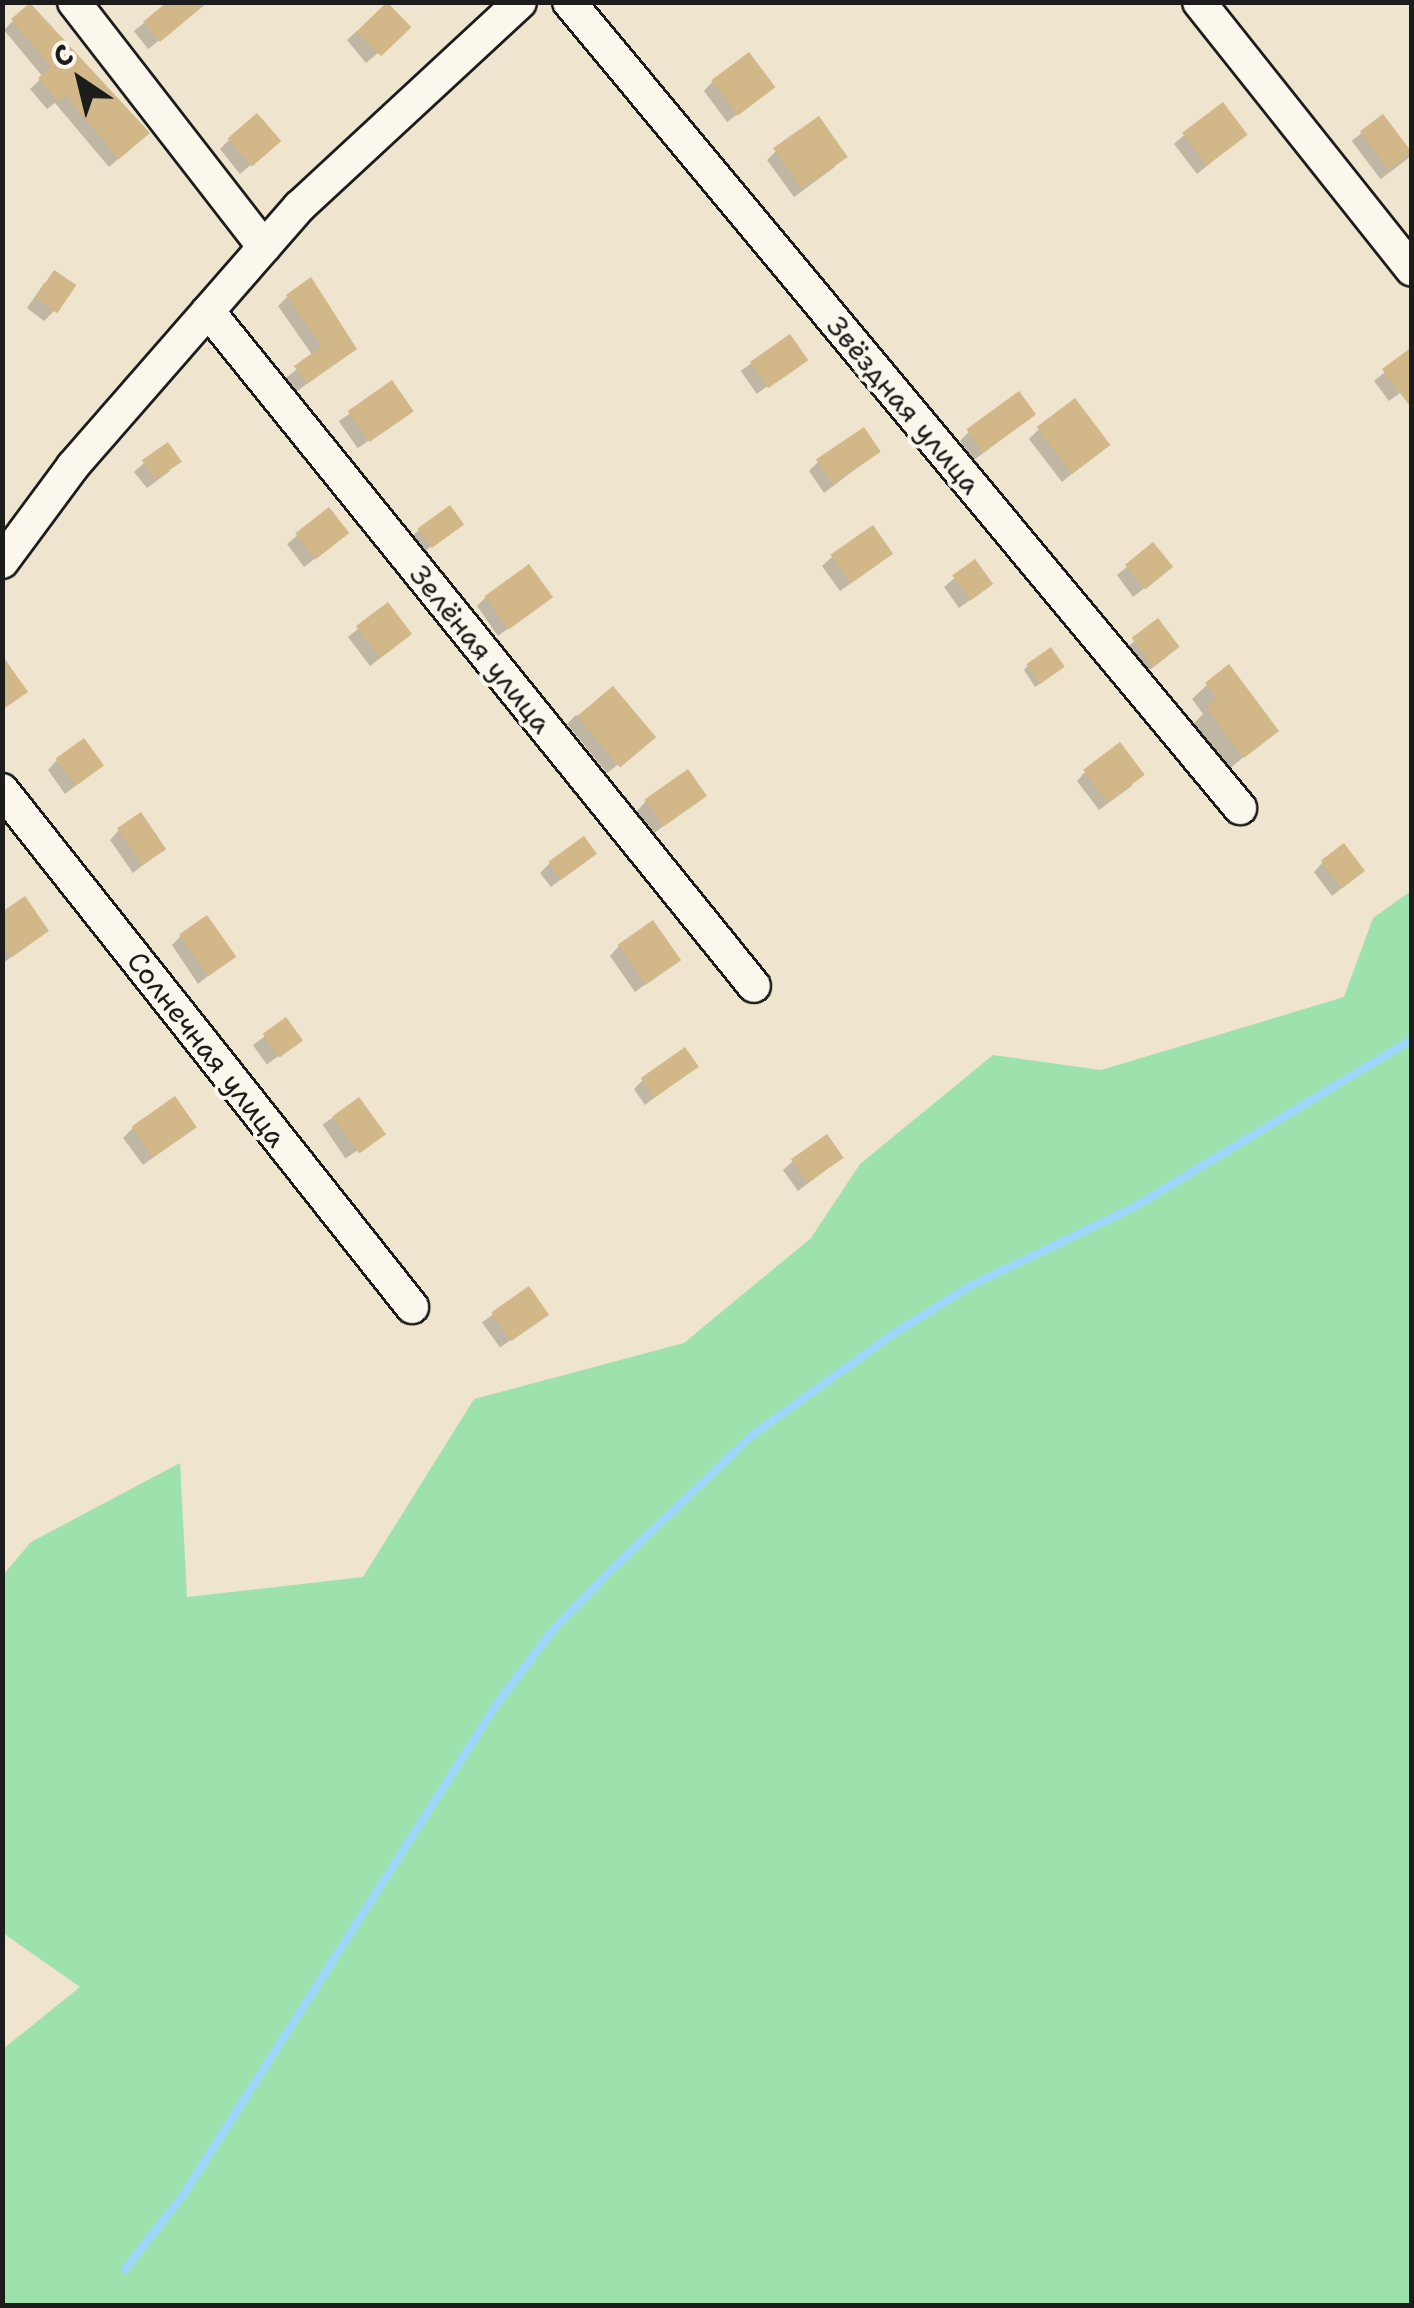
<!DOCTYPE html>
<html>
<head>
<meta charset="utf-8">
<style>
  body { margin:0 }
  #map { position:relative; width:1414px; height:2308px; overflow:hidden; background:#efe4ce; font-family:"Shantell Sans",sans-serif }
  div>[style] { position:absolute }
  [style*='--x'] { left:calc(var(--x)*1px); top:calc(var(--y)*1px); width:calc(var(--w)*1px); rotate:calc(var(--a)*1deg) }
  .green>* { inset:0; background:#9de2ad }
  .shadow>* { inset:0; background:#0003; transform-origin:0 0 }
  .stream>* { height:8px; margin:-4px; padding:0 4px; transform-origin:4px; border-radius:4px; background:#9ed7fe }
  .building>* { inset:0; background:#d2b788; transform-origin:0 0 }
  .roads { filter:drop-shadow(2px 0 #1c1c1c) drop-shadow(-2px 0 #1c1c1c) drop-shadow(0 2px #1c1c1c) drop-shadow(0 -2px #1c1c1c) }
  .minor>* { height:32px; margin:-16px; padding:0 16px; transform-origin:16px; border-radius:16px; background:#fbf7ec }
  span { translate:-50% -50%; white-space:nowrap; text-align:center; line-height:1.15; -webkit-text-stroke:8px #fbf7ec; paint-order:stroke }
  .street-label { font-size:28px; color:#1c1c1c }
  .frame { position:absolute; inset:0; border:5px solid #1c1c1c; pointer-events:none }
  .north { position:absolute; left:30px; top:30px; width:100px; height:100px; -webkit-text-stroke:8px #fbf7ec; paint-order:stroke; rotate:325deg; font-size:28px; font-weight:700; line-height:40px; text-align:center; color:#1c1c1c }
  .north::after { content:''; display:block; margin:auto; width:35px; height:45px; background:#1c1c1c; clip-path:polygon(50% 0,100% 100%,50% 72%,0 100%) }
</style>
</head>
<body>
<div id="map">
  <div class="green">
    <i style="clip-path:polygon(1411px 891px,1411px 2305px,3px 2305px,3px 2049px,80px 1987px,3px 1933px,3px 1575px,31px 1542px,180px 1463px,187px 1597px,363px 1577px,474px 1399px,684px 1343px,811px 1238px,860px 1164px,993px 1055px,1101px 1070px,1344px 997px,1373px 918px)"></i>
  </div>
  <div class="shadow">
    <i style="left:171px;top:2px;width:23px;height:47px;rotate:52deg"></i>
    <i style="clip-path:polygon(13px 21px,138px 142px,109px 167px,55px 103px,47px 109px,30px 89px,43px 77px,4px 30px)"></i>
    <i style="clip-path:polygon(357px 31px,398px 36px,366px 63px,347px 40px)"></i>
    <i style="clip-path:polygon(713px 81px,762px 96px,727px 122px,704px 91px)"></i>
    <i style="left:1382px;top:118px;width:48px;height:38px;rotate:53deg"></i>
    <i style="clip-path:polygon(1184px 135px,1245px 135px,1197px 174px,1174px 144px)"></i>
    <i style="clip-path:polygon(229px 140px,268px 150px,240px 174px,220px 149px)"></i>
    <i style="clip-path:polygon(776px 151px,836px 166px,794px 197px,767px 160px)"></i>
    <i style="clip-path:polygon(45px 282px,54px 311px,44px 321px,27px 308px)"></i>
    <i style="clip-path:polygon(288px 296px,353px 349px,296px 392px,286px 378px,313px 356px,278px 306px)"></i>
    <i style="left:789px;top:337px;width:28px;height:59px;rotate:55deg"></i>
    <i style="clip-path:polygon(1412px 350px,1412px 384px,1389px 401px,1374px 381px)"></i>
    <i style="left:392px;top:384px;width:33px;height:65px;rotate:55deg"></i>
    <i style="clip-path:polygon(1023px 423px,974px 460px,960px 441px,969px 432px)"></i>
    <i style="clip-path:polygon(1038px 430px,1107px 445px,1062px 482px,1029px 439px)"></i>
    <i style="clip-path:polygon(878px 452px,824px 493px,809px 471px,818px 462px)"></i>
    <i style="clip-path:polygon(144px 463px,170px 471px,147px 488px,134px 472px)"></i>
    <i style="clip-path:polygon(329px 510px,336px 542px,304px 567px,287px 544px)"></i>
    <i style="clip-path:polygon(460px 524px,420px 555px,409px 539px,419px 530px)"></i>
    <i style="clip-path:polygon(1153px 546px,1160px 576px,1133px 597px,1117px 575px)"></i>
    <i style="clip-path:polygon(832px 557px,880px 563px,840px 591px,822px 566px)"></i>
    <i style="clip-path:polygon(974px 562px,980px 593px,959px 608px,944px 587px)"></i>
    <i style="clip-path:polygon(486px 597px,550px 597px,498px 636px,477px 606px)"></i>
    <i style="clip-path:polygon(387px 605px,400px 643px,370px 666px,348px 637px)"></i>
    <i style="clip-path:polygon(1158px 621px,1168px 656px,1143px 675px,1124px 650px)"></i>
    <i style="clip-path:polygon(1028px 666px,1058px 671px,1035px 687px,1024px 670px)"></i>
    <i style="clip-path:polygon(1207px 685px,1276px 730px,1228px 770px,1193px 724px,1203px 714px,1192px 699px)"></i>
    <i style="clip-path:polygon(576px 715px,653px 738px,607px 773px,567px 724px)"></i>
    <i style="clip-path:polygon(57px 760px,101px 766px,65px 794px,48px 770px)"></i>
    <i style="clip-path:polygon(1086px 771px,1133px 785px,1099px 810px,1077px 781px)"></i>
    <i style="clip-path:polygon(704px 795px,653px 834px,637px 811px,646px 801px)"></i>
    <i style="clip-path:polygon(119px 830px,163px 849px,133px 873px,110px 840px)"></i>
    <i style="clip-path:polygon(594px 854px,551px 887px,540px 873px,550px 863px)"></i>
    <i style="clip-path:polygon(1323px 862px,1352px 880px,1332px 896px,1314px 872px)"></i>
    <i style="clip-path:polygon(2px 915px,46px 930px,2px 964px)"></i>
    <i style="clip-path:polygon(181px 936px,233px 956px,198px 984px,172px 945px)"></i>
    <i style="clip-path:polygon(619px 946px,678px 960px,635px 992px,610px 956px)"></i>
    <i style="left:286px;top:1021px;width:24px;height:41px;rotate:54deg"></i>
    <i style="clip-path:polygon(695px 1067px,645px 1105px,634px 1089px,643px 1080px)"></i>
    <i style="left:359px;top:1100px;width:41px;height:44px;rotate:56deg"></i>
    <i style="clip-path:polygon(194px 1127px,143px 1165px,123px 1138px,133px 1128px)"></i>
    <i style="clip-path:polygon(841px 1158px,798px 1191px,783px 1170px,793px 1161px)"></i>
    <i style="left:528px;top:1289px;width:31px;height:57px;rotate:54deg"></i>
  </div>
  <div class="stream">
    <i style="--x:125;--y:2269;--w:94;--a:-51.9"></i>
    <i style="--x:183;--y:2195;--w:581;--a:-57.43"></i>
    <i style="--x:496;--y:1705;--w:93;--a:-52.9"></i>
    <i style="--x:552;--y:1631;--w:86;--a:-45.9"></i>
    <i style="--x:612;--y:1569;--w:192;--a:-43.7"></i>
    <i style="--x:751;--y:1436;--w:175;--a:-35.7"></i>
    <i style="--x:893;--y:1334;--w:91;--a:-31.9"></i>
    <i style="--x:970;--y:1286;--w:182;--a:-25.7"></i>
    <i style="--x:1134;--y:1207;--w:325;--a:-31.1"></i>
  </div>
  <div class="building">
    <i style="clip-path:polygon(167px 2px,208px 2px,160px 42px,143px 22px)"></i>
    <i style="left:387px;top:2px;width:35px;height:42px;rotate:46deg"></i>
    <i style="clip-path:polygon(30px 3px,150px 133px,119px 159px,65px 95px,58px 102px,38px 78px,51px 67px,11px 19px)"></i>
    <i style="left:749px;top:52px;width:44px;height:47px;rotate:53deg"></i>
    <i style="left:1223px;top:102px;width:41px;height:51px;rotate:53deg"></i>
    <i style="left:257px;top:113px;width:37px;height:39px;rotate:49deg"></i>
    <i style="left:1383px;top:114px;width:48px;height:29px;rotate:53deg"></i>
    <i style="left:819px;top:116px;width:50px;height:56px;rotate:55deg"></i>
    <i style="left:54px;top:270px;width:27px;height:34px;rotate:34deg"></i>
    <i style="clip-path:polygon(311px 277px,357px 349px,307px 384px,294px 366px,322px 346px,286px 295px)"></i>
    <i style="left:790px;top:334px;width:32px;height:49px;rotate:55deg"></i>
    <i style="clip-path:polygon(1412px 347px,1412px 409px,1382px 369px)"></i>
    <i style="left:392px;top:380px;width:38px;height:54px;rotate:55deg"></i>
    <i style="left:1019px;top:391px;width:29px;height:65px;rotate:54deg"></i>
    <i style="left:1075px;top:398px;width:59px;height:48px;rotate:53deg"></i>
    <i style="left:864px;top:427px;width:30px;height:58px;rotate:56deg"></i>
    <i style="left:168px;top:442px;width:24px;height:32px;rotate:55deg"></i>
    <i style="left:450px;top:505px;width:24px;height:40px;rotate:54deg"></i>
    <i style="left:329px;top:507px;width:33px;height:43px;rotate:52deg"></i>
    <i style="left:873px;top:525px;width:35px;height:52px;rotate:55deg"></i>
    <i style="left:1153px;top:542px;width:32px;height:36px;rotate:51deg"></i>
    <i style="left:975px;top:559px;width:31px;height:28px;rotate:54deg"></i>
    <i style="left:529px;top:564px;width:41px;height:55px;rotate:54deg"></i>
    <i style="left:388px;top:602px;width:40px;height:40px;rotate:53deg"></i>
    <i style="left:1158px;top:618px;width:36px;height:33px;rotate:53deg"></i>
    <i style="left:1051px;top:647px;width:24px;height:30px;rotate:55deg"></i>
    <i style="clip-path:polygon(2px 655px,28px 692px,2px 710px)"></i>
    <i style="clip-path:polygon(1229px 664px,1279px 731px,1244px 758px,1206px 707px,1217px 698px,1205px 683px)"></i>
    <i style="left:613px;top:686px;width:67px;height:47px;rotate:50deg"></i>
    <i style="left:84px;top:738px;width:34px;height:35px;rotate:54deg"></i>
    <i style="left:1120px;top:742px;width:41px;height:46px;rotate:53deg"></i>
    <i style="left:688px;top:769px;width:33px;height:53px;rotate:55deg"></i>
    <i style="left:141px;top:812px;width:45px;height:29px;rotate:56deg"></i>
    <i style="left:584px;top:836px;width:22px;height:44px;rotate:54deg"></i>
    <i style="left:1344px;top:843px;width:35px;height:29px;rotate:53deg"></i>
    <i style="clip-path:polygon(25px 896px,49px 931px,12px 957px,2px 944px,2px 912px)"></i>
    <i style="left:207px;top:915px;width:51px;height:34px;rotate:55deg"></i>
    <i style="left:653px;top:920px;width:49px;height:43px;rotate:55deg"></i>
    <i style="left:286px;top:1017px;width:29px;height:29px;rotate:54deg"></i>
    <i style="left:685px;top:1047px;width:24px;height:54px;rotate:55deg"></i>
    <i style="left:175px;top:1096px;width:38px;height:53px;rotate:55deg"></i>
    <i style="left:359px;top:1097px;width:46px;height:33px;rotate:54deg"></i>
    <i style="left:827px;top:1134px;width:29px;height:44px;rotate:55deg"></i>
    <i style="left:529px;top:1286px;width:35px;height:46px;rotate:55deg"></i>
  </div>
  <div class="roads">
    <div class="minor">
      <i style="--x:74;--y:2;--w:310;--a:52.2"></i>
      <i style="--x:569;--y:2;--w:1049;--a:50.22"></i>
      <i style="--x:1199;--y:2;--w:342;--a:51.5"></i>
      <i style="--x:208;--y:311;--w:868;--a:51.03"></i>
      <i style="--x:2;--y:562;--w:119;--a:-53.5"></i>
      <i style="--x:73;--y:466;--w:344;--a:-48.9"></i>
      <i style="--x:299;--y:207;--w:301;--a:-42.8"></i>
      <i style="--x:2;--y:790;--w:660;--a:51.58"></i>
    </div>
  </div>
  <div class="street-label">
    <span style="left:904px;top:405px;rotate:50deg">Звёздная улица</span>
    <span style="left:481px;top:649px;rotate:51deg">Зелёная улица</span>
    <span style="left:207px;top:1049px;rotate:52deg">Солнечная улица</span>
  </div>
  <div class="frame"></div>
  <div class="north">С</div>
</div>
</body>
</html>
